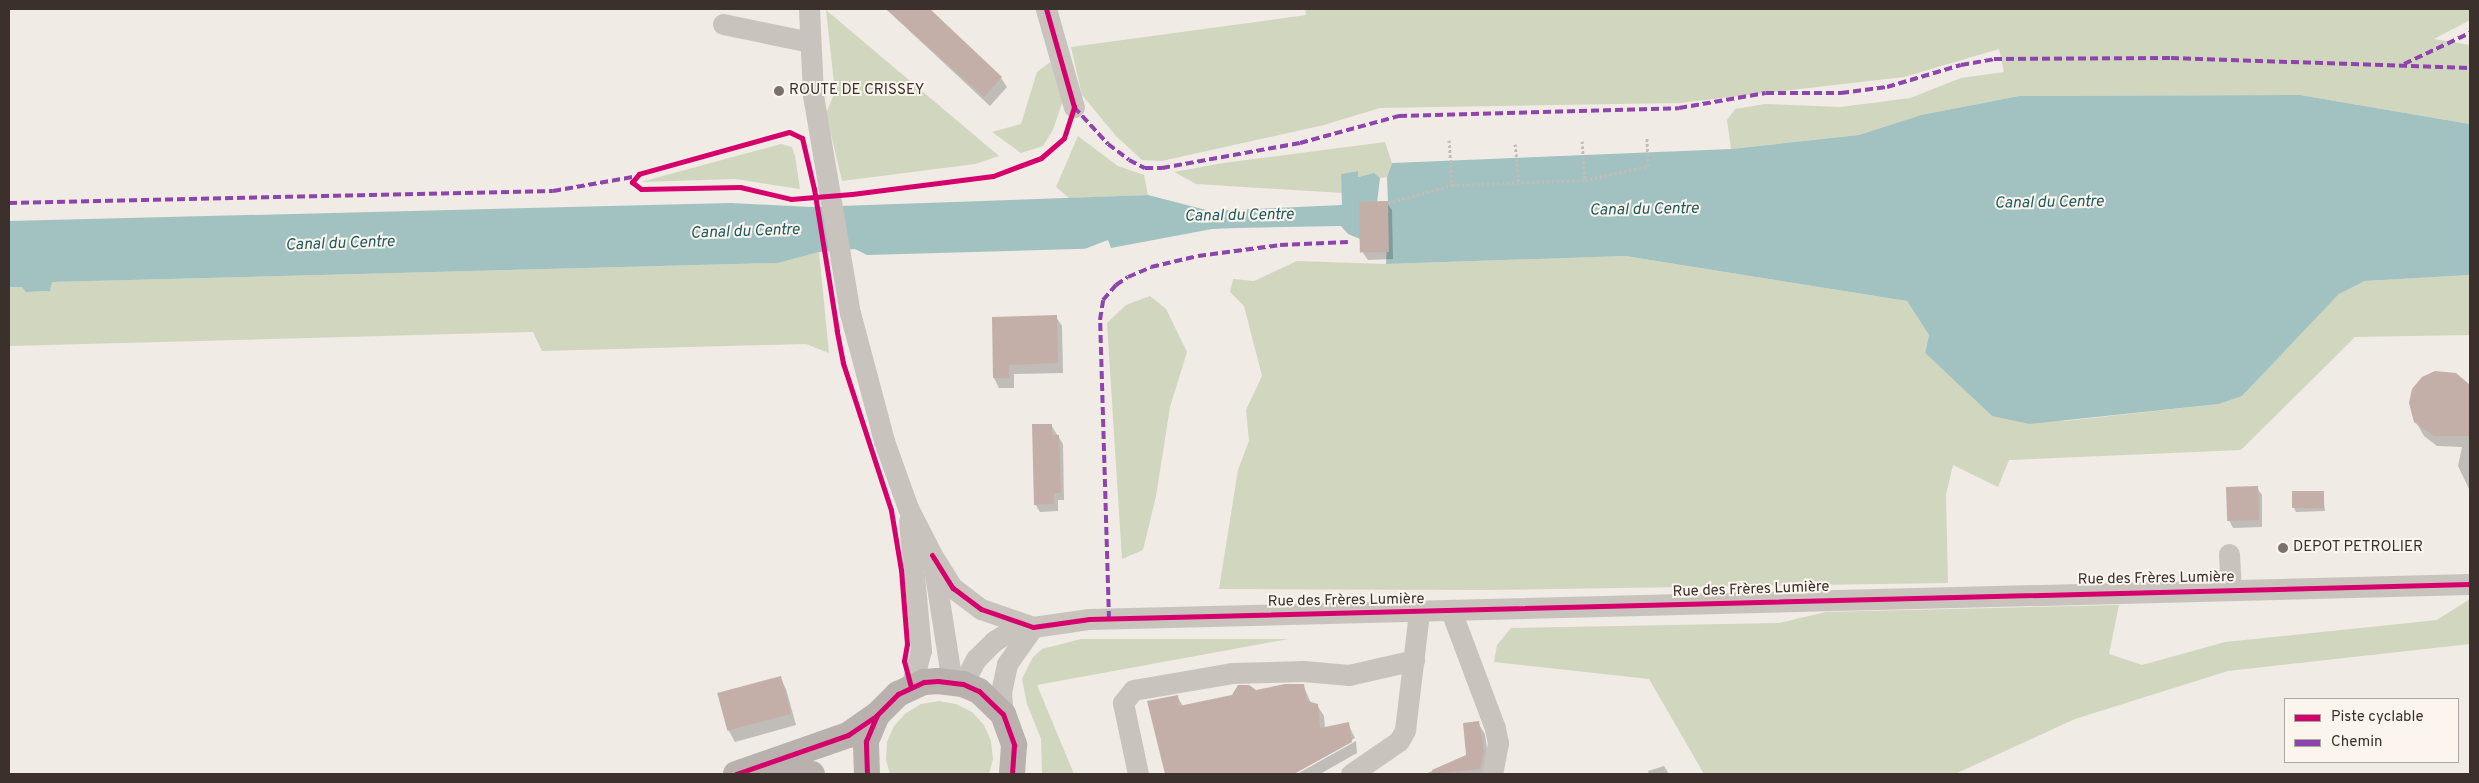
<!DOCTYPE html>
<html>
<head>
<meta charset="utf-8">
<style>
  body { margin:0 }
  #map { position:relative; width:2479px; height:783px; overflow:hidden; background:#f0ebe5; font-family:Overpass,sans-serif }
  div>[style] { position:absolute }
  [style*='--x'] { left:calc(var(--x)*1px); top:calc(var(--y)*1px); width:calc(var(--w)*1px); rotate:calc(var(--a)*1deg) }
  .green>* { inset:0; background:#d1d6bf }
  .water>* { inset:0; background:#a1c2c1 }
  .pier>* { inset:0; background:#f0ebe5; transform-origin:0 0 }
  .shadow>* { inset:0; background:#0003 }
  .building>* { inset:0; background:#c3afa7; transform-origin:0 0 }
  .path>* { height:3px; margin-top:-1.5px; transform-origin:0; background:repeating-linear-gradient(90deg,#c2bbb6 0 2.5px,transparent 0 5px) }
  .minor>* { height:21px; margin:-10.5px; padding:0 10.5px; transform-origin:10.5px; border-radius:10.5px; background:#c9c3be }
  .major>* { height:26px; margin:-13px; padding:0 13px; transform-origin:13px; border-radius:13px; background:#b8b1ad }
  .quiet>* { height:4px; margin-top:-2px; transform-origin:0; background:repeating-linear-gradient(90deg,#8e44ad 0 8px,transparent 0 12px) }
  .cycleway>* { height:5px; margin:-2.5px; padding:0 2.5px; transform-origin:2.5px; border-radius:2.5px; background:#d6006c }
  .dots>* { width:14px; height:14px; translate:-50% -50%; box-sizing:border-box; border:2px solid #fbf5ee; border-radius:50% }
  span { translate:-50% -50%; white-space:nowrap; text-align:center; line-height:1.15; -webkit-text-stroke:4px #fbf5ee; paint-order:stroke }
  .poi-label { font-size:15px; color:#3b302b }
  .left { translate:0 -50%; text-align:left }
  .street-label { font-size:15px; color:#3b302b }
  .water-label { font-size:16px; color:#1f5a5e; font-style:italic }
  .frame { position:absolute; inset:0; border:10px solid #3b302b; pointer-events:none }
  .legend { position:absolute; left:2284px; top:698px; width:175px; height:65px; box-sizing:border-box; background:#fbf5ee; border:1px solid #aea6a0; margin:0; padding:6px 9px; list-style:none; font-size:15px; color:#3b302b }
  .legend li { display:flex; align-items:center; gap:10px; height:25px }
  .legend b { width:25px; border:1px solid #aea6a0 }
</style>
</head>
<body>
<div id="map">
  <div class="green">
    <i style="clip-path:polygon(1305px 9px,2470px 9px,2470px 20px,2434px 39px,2470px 45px,2470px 124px,2300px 95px,2019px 96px,1921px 115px,1859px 135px,1731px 149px,1727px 120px,1735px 109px,1765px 104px,1841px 107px,1910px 98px,1961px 78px,2004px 72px,1999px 49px,1904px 77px,1679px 103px,1380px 108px,1324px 125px,1162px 161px,1142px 160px,1116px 136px,1082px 95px,1071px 47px,1306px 15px)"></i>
    <i style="clip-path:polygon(826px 10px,999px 156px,975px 164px,842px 181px,826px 113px,835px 92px)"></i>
    <i style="clip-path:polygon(1054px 59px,1063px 100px,1053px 130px,1043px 146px,1021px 153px,992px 132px,1021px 124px,1037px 72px)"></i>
    <i style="clip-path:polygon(1078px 136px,1118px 166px,1144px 175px,1148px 195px,1069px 198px,1056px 187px)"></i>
    <i style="clip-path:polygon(1385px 142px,1392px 163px,1387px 177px,1380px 178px,1374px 173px,1358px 177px,1358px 171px,1341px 174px,1342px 193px,1196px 184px,1174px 172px,1223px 163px)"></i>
    <i style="clip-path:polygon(781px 144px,792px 147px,795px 156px,800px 189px,735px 179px,641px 182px)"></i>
    <i style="clip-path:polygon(819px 252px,829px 353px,806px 344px,542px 351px,533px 332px,9px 346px,9px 287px,23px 287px,27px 292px,49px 291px,51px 282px,778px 263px)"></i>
    <i style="clip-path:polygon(1625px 256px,1907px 301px,1929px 335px,1925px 353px,1992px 416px,2065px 421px,2219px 404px,2242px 396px,2339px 294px,2365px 281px,2470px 275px,2470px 335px,2355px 337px,2241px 450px,2009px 460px,1998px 487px,1953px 465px,1946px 495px,1948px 583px,1485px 590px,1219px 589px,1238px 470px,1249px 441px,1246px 410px,1262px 376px,1244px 306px,1230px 292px,1233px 279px,1254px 281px,1297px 261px,1386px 264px)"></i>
    <i style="clip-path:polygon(1150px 296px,1166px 309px,1187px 352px,1170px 407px,1156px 496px,1143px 550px,1122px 559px,1107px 323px,1126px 305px)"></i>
    <i style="clip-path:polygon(2470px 599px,2470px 644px,2228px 671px,2075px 719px,1955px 774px,1704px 774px,1649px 679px,1494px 662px,1497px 645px,1511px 628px,1779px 623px,1826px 612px,2119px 605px,2109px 654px,2142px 665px,2225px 642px,2437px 620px)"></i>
    <i style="clip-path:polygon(1081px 639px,1288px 639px,1037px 685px,1074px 774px,1042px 774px,1041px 739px,1027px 704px,1022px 679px,1033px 657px,1042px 649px)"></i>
    <i style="clip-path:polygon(939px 701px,956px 704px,972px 712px,984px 725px,991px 741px,993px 759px,989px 774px,890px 774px,886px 760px,887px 742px,894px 726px,906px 713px,921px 704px)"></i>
  </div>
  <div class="water">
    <i style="clip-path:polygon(2300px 95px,2470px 124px,2470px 275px,2365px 281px,2339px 294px,2242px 396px,2219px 404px,2030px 424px,1992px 416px,1925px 353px,1929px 335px,1907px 301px,1625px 256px,1386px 264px,1388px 222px,1361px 223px,1360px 239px,1348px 234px,1341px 226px,1236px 228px,1212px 229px,1111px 248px,867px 255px,855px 249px,819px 252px,778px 263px,52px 282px,50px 291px,26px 292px,22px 287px,9px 287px,9px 221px,731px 203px,811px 207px,1148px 195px,1210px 211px,1342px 205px,1341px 174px,1358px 171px,1358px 177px,1374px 173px,1380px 178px,1377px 203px,1388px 203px,1387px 177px,1392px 163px,1731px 149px,1859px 135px,1921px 115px,2019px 96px)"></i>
  </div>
  <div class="pier">
    <i style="left:1108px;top:240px;width:9px;height:64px;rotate:69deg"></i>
  </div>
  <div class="shadow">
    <i style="clip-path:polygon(886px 9px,928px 9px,1001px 78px,1007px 87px,990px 106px)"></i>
    <i style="clip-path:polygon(1387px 203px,1392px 210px,1393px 259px,1368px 260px,1363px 253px)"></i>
    <i style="clip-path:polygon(1056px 317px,1062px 326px,1063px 373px,1014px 374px,1014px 388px,999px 388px,994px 378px)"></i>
    <i style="clip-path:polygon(2462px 378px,2470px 387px,2470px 491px,2458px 466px,2462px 447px,2437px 446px,2424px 436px,2412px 415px,2411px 396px)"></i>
    <i style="clip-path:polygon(1051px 425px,1063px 444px,1064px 500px,1058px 500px,1058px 511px,1040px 512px,1035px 504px)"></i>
    <i style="clip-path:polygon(2257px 488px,2262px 495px,2262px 527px,2233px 528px,2229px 520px)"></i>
    <i style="clip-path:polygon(2323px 493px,2325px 511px,2296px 512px,2294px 508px)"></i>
    <i style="clip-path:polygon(780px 677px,786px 689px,796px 725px,735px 742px,729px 731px,719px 694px)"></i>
    <i style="clip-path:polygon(1303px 685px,1311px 703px,1317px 705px,1324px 716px,1325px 728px,1348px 724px,1355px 738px,1292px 774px,1283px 774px,1282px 769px,1258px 774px,1166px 774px,1149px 702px,1177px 696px,1183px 706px)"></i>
    <i style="clip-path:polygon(1478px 723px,1485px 734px,1489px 764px,1487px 774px,1425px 774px,1467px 756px)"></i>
    <i style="clip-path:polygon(1356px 741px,1357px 753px,1320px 774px,1297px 774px)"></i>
    <i style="clip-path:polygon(1664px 766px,1669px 774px,1649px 774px,1648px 771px)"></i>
  </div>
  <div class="building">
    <i style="clip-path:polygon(886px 9px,930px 9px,1002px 77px,984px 97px)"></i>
    <i style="left:1388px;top:201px;width:51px;height:29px;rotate:89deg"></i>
    <i style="clip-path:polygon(1057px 315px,1058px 363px,1009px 365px,1009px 378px,993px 378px,992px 317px)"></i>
    <i style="clip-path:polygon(2435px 371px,2456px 373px,2470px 385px,2470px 436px,2434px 436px,2414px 422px,2409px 403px,2412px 389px,2422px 377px)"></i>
    <i style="clip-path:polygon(1032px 424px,1052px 424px,1052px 435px,1059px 435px,1061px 493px,1054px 493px,1054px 504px,1034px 505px)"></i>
    <i style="left:2258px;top:486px;width:34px;height:32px;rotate:88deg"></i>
    <i style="left:2324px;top:491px;width:17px;height:32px;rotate:90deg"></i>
    <i style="left:781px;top:676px;width:39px;height:66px;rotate:75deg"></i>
    <i style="clip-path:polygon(1285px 684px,1304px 684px,1307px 701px,1318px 704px,1320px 728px,1349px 722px,1352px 742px,1294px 774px,1165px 774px,1147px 701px,1178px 695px,1179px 706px,1232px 695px,1238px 685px,1249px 685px,1256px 690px)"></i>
    <i style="clip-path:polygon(1479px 721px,1484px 751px,1480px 769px,1433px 774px,1432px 770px,1466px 755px,1463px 723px)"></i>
  </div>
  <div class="path">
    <i style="--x:1449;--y:140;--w:45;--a:86.2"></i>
    <i style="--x:1582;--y:141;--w:39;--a:86"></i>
    <i style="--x:1515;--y:144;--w:38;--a:84"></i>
    <i style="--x:1388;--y:203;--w:66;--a:-15.7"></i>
    <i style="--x:1452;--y:185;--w:133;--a:-2.2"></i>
    <i style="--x:1585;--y:180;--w:65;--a:-12.5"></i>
    <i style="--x:1648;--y:166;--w:29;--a:-92"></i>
  </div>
  <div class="minor">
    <i style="--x:809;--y:9;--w:86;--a:87.3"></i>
    <i style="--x:813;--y:95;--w:221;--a:80.4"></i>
    <i style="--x:850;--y:313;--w:132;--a:75.1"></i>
    <i style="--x:884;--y:441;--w:71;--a:70.3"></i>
    <i style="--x:908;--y:508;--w:53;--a:62.9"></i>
    <i style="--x:932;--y:555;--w:129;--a:81.1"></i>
    <i style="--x:1046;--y:9;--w:102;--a:74.1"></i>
    <i style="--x:723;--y:24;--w:89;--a:11.7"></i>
    <i style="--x:909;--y:521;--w:130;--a:84.7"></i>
    <i style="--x:921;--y:650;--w:38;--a:105"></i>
    <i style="--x:2229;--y:554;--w:35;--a:87"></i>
    <i style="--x:932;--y:555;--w:39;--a:58"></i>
    <i style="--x:953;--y:588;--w:35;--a:37"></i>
    <i style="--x:981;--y:609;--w:55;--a:19.1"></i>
    <i style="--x:1033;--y:627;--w:57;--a:-8.1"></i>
    <i style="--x:1089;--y:619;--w:1381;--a:-1.45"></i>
    <i style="--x:1451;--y:611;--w:125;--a:69.4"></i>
    <i style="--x:1495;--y:728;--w:15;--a:79"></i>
    <i style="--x:1498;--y:743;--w:32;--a:101"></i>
    <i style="--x:963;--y:684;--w:28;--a:-63"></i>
    <i style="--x:976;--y:659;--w:25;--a:-45"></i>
    <i style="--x:994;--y:641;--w:15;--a:-32"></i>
    <i style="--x:1007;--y:633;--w:27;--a:-13"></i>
    <i style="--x:1033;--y:627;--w:45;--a:125.1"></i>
    <i style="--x:1007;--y:664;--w:30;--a:102"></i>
    <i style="--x:1001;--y:693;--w:21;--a:85"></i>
    <i style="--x:1138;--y:774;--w:73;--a:-101.9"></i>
    <i style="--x:1123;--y:703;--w:16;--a:-52"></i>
    <i style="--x:1133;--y:690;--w:100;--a:-9.7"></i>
    <i style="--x:1232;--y:673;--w:71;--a:-1.6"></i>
    <i style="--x:1303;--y:671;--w:46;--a:5"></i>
    <i style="--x:1349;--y:675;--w:67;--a:-13"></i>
    <i style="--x:1351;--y:774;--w:58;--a:-34.5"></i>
    <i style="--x:1399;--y:741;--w:13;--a:-61"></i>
    <i style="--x:1405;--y:730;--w:119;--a:-83.2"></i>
  </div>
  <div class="major">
    <i style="--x:761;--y:772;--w:51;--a:2.2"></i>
    <i style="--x:736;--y:774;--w:119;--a:-19.2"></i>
    <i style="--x:848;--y:735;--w:35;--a:-35"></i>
    <i style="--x:867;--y:774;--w:33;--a:-92"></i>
    <i style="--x:866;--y:741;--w:28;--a:-67"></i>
    <i style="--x:877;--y:715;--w:30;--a:-45"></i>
    <i style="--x:898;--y:694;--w:29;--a:-25"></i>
    <i style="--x:924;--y:682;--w:14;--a:-4"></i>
    <i style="--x:938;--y:681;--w:25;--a:7"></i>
    <i style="--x:963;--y:684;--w:17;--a:24"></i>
    <i style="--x:979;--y:691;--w:33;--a:44"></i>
    <i style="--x:1003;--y:714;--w:33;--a:70"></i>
    <i style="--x:1014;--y:745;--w:29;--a:94"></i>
  </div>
  <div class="quiet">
    <i style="--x:2404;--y:64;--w:73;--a:-25.2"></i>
    <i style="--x:1074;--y:107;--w:50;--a:47.4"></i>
    <i style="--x:1108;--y:144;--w:26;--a:37"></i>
    <i style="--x:1129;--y:160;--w:18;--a:27"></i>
    <i style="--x:1145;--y:168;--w:17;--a:0"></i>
    <i style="--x:1162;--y:168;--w:140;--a:-10.3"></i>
    <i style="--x:1300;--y:143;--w:103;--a:-15.3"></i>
    <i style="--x:1399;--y:116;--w:280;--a:-1.6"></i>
    <i style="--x:1679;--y:108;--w:88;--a:-9.8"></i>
    <i style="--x:1766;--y:93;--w:75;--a:0"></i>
    <i style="--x:1841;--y:93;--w:46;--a:-7.4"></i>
    <i style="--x:1887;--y:87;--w:77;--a:-16.6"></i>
    <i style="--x:1961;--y:65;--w:34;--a:-10"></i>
    <i style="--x:1994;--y:59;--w:177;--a:-0.3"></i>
    <i style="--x:2171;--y:58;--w:299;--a:1.9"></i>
    <i style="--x:9;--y:203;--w:544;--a:-1.26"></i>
    <i style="--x:553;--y:191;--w:81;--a:-9.9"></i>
    <i style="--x:1109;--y:619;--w:299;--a:-91.7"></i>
    <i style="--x:1100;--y:320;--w:20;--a:-81"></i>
    <i style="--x:1103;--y:300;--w:20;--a:-49"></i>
    <i style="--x:1116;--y:285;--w:14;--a:-34"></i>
    <i style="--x:1128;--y:277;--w:25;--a:-23"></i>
    <i style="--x:1151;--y:267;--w:48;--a:-13.2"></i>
    <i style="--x:1198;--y:256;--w:83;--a:-7.6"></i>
    <i style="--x:1280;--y:245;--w:68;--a:-2.5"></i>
  </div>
  <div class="cycleway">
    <i style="--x:932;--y:555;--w:39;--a:58"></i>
    <i style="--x:953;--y:588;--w:35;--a:37"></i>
    <i style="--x:981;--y:609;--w:55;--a:19.1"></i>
    <i style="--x:1033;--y:627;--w:57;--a:-8.1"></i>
    <i style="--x:1089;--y:619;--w:1381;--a:-1.45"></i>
    <i style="--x:911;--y:687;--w:27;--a:-105"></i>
    <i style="--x:904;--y:661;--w:17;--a:-80"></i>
    <i style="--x:907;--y:644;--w:74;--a:-94.6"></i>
    <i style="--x:901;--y:570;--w:61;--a:-99.5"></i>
    <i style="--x:891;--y:510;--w:155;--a:-108.1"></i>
    <i style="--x:843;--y:363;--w:33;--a:-101"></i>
    <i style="--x:837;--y:331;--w:64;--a:-99"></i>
    <i style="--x:827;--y:268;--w:80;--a:-99.3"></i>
    <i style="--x:814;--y:189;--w:52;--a:-103.2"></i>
    <i style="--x:802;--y:138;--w:14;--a:-155"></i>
    <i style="--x:789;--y:132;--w:156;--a:164.4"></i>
    <i style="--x:639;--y:174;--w:11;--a:131"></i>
    <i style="--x:632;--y:182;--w:11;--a:38"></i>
    <i style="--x:641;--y:189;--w:99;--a:-1.2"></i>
    <i style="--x:740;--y:187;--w:52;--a:13.2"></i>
    <i style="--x:791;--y:199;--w:61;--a:-4.7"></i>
    <i style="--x:852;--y:194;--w:142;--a:-7.3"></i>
    <i style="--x:993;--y:176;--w:51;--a:-20.6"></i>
    <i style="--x:1041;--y:158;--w:30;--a:-41"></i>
    <i style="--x:1064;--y:138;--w:33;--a:-72"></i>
    <i style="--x:1074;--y:107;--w:102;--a:-105.9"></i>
    <i style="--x:736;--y:774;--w:119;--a:-19.2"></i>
    <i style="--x:848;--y:735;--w:34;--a:-34"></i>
    <i style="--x:867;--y:774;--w:33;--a:-92"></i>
    <i style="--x:866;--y:741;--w:28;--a:-67"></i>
    <i style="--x:877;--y:715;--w:30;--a:-45"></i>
    <i style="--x:898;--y:694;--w:29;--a:-25"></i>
    <i style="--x:924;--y:682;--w:14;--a:-4"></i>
    <i style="--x:938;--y:681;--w:25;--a:7"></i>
    <i style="--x:963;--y:684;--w:17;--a:24"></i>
    <i style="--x:979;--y:691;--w:33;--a:44"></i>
    <i style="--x:1003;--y:714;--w:33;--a:70"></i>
    <i style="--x:1014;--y:745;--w:29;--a:94"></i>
  </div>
  <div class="dots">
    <i style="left:779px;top:91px;background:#7a716c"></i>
    <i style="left:2283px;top:548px;background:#7a716c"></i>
  </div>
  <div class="poi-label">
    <span class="left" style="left:789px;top:91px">ROUTE DE CRISSEY</span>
    <span class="left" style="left:2293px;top:548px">DEPOT PETROLIER</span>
  </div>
  <div class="street-label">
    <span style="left:2156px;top:579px;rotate:-1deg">Rue des Frères Lumière</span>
    <span style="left:1751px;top:590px;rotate:-2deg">Rue des Frères Lumière</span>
    <span style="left:1346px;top:601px;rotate:-1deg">Rue des Frères Lumière</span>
  </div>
  <div class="water-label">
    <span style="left:2049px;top:203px;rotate:-1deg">Canal du Centre</span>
    <span style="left:1644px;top:210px;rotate:-1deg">Canal du Centre</span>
    <span style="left:1239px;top:216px;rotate:-1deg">Canal du Centre</span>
    <span style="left:745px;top:232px;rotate:-2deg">Canal du Centre</span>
    <span style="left:340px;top:244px;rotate:-2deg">Canal du Centre</span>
  </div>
  <div class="frame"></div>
  <ul class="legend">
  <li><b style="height:6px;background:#d6006c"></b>Piste cyclable</li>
  <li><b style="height:6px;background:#8e44ad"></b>Chemin</li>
  </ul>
</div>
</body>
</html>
